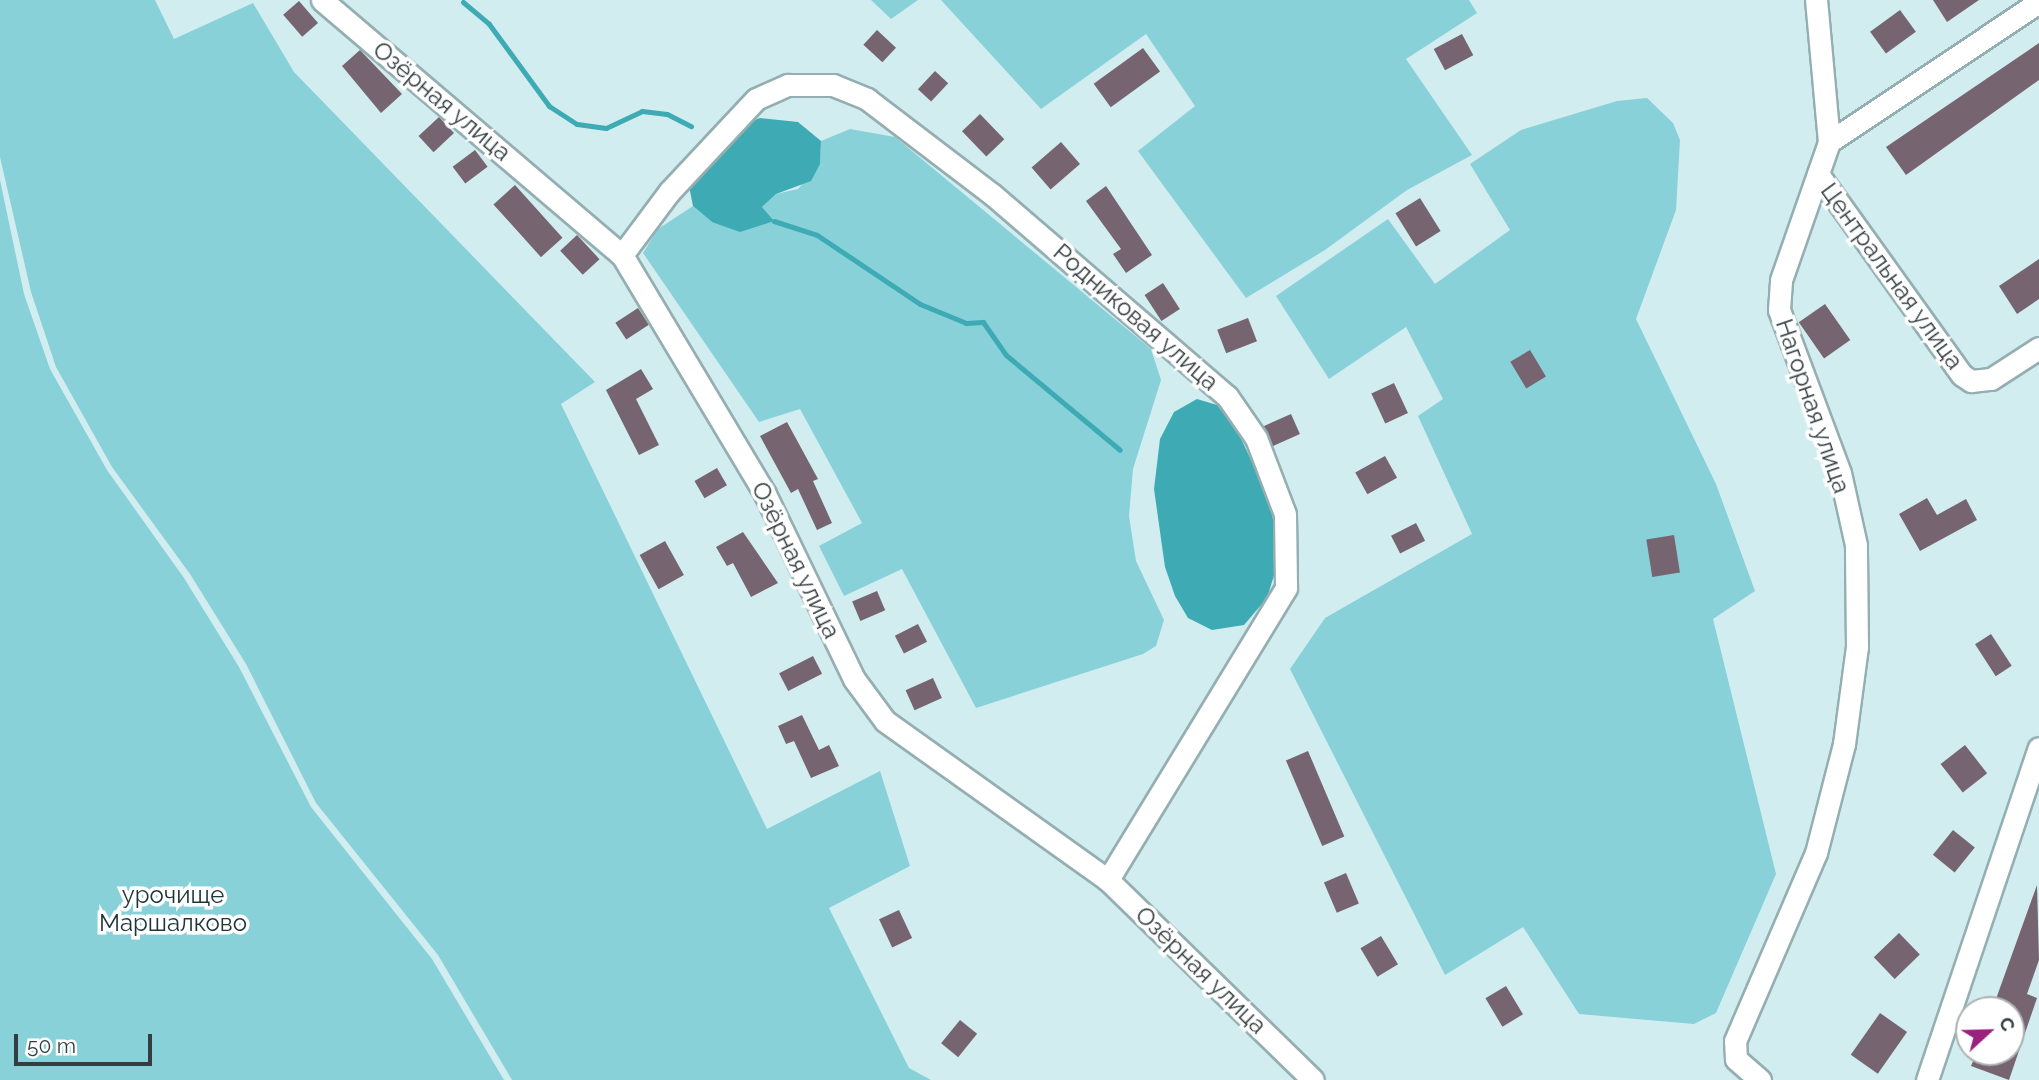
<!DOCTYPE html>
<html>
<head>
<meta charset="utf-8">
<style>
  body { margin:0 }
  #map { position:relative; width:2039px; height:1080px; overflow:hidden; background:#d2edf0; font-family:Raleway,sans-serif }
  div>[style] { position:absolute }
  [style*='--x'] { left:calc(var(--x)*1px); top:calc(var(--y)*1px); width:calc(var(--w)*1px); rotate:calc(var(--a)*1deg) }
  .green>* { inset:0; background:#88d1d9 }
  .water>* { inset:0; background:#3daab4 }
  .stream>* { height:5px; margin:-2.5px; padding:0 2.5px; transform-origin:2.5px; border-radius:2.5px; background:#3daab4 }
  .building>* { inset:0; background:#766470; transform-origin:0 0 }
  .roads { filter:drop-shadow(2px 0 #94aeb1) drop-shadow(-2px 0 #94aeb1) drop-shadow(0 2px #94aeb1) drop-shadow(0 -2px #94aeb1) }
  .street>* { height:21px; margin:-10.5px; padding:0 10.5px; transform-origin:10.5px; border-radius:10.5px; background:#fff }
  span { translate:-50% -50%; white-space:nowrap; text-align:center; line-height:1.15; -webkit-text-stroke:7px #fff; paint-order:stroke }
  .street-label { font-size:24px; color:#343e40 }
  .park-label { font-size:24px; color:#1d3537 }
  .north { position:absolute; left:1955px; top:996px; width:70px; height:70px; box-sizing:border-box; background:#fff; border:2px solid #aeb2b3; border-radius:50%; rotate:68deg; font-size:19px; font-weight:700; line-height:28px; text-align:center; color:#343e40 }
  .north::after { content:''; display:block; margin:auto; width:24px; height:32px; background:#98227d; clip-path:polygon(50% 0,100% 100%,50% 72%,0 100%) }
  .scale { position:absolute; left:14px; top:1034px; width:138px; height:32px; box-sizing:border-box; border:4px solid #343e40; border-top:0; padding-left:9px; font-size:21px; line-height:24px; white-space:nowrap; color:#343e40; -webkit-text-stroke:5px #fff; paint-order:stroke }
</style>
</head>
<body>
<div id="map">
  <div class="green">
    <i style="clip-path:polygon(0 0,155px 0,174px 39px,253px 3px,294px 72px,595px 382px,561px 404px,767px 829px,880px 771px,910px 866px,829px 908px,909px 1068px,931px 1080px,512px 1080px,438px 955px,316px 803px,246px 664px,190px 574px,112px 467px,56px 367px,31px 292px,0 157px)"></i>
    <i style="clip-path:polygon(871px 0,918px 0,891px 19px)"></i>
    <i style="clip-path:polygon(941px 0,1469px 0,1477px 13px,1406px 59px,1472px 155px,1407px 190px,1325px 250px,1246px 298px,1138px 151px,1195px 106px,1146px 34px,1041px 109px)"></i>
    <i style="clip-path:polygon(1647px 98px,1673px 123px,1680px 140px,1676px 210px,1636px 319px,1716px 484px,1755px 591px,1713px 619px,1776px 874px,1716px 1013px,1694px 1024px,1579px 1014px,1523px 927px,1445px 975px,1290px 669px,1325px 618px,1472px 534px,1418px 416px,1443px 399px,1406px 327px,1329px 379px,1276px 296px,1388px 219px,1435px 284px,1510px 230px,1470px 164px,1521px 130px,1617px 101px)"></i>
    <i style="clip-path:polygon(850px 129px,895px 137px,1151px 349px,1161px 380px,1133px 469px,1129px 516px,1136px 561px,1164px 620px,1156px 646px,1143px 654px,976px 708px,902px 569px,844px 596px,819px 546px,862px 523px,800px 409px,759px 422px,643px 253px,658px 229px,693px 206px,712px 222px,773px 221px,762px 207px,776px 194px,798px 189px,820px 164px,821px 141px)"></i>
    <i style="clip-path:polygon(0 180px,24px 294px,50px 369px,107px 470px,184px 578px,239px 667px,311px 807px,432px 959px,504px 1080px,0 1080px)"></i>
  </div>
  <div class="water">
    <i style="clip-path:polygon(760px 118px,798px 122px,821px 141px,820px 164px,811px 181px,776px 194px,762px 207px,774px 221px,740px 232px,712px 222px,693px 206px,689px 186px,744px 124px)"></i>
    <i style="clip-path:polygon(1197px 399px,1217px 405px,1236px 428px,1268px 496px,1277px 538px,1276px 569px,1267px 598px,1244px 625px,1212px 630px,1188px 618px,1175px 596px,1165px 567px,1154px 489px,1160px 439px,1174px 412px)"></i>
  </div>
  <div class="stream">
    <i style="--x:463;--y:2;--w:34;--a:40"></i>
    <i style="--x:489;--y:24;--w:102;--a:53.8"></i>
    <i style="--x:549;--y:106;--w:33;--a:33"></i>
    <i style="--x:577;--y:124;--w:29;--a:8"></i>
    <i style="--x:606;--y:128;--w:40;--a:-25"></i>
    <i style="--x:642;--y:111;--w:25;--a:7"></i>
    <i style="--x:667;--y:114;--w:27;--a:27"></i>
    <i style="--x:774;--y:221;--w:45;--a:18"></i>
    <i style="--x:817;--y:235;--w:124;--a:33.8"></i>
    <i style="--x:920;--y:304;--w:50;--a:22.4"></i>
    <i style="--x:966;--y:323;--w:17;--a:-3"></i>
    <i style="--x:983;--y:322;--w:40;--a:55.1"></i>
    <i style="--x:1006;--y:355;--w:148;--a:39.8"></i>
  </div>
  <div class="building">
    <i style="clip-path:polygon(1933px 0,1979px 0,1947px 22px)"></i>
    <i style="left:299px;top:1px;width:29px;height:21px;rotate:49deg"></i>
    <i style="left:1900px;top:10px;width:27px;height:37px;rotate:54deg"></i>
    <i style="left:877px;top:30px;width:26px;height:20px;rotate:43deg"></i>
    <i style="left:1462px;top:34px;width:24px;height:32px;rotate:62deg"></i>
    <i style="clip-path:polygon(2039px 43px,2039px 80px,1906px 175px,1886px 147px)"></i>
    <i style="left:1143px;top:48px;width:29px;height:61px;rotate:54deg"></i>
    <i style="clip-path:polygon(360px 50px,402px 94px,381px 113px,342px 66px)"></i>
    <i style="left:935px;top:71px;width:18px;height:25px;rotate:43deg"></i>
    <i style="left:980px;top:114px;width:35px;height:25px;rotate:46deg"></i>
    <i style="left:439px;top:117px;width:22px;height:28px;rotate:47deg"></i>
    <i style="left:1061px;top:142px;width:29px;height:39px;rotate:49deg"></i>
    <i style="left:475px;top:150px;width:21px;height:28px;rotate:53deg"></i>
    <i style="left:515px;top:185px;width:71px;height:29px;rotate:48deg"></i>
    <i style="clip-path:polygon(1106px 186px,1152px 255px,1126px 273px,1113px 254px,1121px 249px,1086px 201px)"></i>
    <i style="left:1420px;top:198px;width:39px;height:29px;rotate:58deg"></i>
    <i style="left:577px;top:235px;width:33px;height:23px;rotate:47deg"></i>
    <i style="clip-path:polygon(2039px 259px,2039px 299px,2017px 314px,1999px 286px)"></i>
    <i style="left:1163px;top:283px;width:31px;height:22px;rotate:57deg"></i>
    <i style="left:1825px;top:304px;width:44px;height:32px;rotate:55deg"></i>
    <i style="left:638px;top:308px;width:20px;height:27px;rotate:57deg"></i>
    <i style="left:1248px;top:318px;width:25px;height:33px;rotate:69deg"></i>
    <i style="left:1530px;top:350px;width:31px;height:23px;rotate:59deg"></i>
    <i style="clip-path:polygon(641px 369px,653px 389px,636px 399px,659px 445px,639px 455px,606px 390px)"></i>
    <i style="left:1394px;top:383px;width:33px;height:25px;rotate:65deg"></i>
    <i style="left:1291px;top:414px;width:22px;height:30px;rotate:66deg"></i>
    <i style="clip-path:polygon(787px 422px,818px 479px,813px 481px,832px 523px,817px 530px,798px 489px,791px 493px,760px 436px)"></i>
    <i style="left:1385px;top:456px;width:25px;height:34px;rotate:61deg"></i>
    <i style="left:717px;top:468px;width:20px;height:26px;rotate:60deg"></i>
    <i style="clip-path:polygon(1927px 498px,1937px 515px,1966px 499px,1977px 520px,1920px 551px,1899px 514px)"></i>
    <i style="left:1416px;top:523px;width:20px;height:28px;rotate:63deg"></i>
    <i style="clip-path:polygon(743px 532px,778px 583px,751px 597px,733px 563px,727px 566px,716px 547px)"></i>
    <i style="left:1674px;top:535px;width:38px;height:28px;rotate:81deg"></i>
    <i style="left:665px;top:541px;width:39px;height:29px;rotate:61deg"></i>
    <i style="left:877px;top:591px;width:21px;height:27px;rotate:67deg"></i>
    <i style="left:918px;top:624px;width:20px;height:26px;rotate:63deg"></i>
    <i style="left:1991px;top:634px;width:38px;height:19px;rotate:57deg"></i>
    <i style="left:813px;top:656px;width:20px;height:38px;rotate:63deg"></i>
    <i style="left:933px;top:678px;width:22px;height:30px;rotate:66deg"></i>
    <i style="clip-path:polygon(802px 715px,819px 750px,829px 745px,839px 766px,811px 778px,794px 741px,786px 744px,778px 726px)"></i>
    <i style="left:1965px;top:745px;width:36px;height:31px;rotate:52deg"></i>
    <i style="left:1308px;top:751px;width:93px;height:24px;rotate:67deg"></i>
    <i style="left:1953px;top:830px;width:28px;height:32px;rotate:39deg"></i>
    <i style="left:1346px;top:873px;width:33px;height:24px;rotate:67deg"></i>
    <i style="clip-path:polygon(2037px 885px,2039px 960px,2027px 994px,2037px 998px,2009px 1080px,1971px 1066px,1977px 1052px,2011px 1052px,2011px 1010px,1992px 1010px)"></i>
    <i style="left:899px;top:910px;width:31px;height:22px;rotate:65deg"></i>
    <i style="left:1899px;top:933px;width:30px;height:35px;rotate:46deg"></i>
    <i style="left:1381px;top:936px;width:33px;height:24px;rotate:59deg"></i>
    <i style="left:1506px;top:986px;width:33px;height:24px;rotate:59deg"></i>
    <i style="left:1880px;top:1013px;width:33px;height:51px;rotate:35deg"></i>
    <i style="left:960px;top:1020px;width:22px;height:30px;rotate:39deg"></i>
  </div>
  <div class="roads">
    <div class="street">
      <i style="--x:322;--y:0;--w:394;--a:40.4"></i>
      <i style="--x:622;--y:255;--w:279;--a:59.1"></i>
      <i style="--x:765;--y:494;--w:205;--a:64.3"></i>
      <i style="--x:854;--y:679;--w:52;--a:53.6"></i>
      <i style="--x:885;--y:721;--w:274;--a:35.5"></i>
      <i style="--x:1108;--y:880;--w:286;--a:44.3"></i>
      <i style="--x:1829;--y:142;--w:252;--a:-33.7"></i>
      <i style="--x:1818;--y:174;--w:247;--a:54.4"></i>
      <i style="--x:1962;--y:375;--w:11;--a:34"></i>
      <i style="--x:1971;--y:381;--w:20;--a:-6"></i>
      <i style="--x:1991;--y:379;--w:57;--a:-32.9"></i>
      <i style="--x:622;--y:255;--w:79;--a:-53.3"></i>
      <i style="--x:669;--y:192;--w:127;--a:-46.9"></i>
      <i style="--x:756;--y:99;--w:35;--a:-24"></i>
      <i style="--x:788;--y:85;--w:45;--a:0"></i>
      <i style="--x:833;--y:85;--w:37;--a:22"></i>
      <i style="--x:867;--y:99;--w:158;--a:37.3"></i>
      <i style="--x:993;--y:195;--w:308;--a:40.7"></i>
      <i style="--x:1227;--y:396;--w:51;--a:55.4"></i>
      <i style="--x:1256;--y:438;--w:81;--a:69.1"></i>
      <i style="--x:1285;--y:514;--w:74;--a:89.2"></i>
      <i style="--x:1286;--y:588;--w:342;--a:121.4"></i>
      <i style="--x:1760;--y:1080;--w:32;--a:-139"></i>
      <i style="--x:1736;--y:1059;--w:18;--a:-93"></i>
      <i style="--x:1735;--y:1041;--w:205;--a:-66.7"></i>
      <i style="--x:1816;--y:853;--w:113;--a:-75.6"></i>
      <i style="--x:1844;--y:744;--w:98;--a:-82.4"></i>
      <i style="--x:1857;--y:647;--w:102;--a:-90.6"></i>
      <i style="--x:1856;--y:545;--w:74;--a:-102.5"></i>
      <i style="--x:1840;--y:473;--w:174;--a:-110.5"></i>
      <i style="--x:1779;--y:310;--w:30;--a:-86"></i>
      <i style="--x:1781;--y:280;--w:146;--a:-70.8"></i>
      <i style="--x:1829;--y:142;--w:143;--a:-95.2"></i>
      <i style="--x:1927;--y:1080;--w:350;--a:-71.4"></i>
    </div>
  </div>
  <div class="street-label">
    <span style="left:442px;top:101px;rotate:40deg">Озёрная улица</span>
    <span style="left:1892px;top:276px;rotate:54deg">Центральная улица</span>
    <span style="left:1136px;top:317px;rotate:41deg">Родниковая улица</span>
    <span style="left:1813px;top:406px;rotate:71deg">Нагорная улица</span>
    <span style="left:796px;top:560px;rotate:64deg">Озёрная улица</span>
    <span style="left:1201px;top:970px;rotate:44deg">Озёрная улица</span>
  </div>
  <div class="park-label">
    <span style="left:173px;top:909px">урочище<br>Маршалково</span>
  </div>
  <div class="north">С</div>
  <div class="scale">50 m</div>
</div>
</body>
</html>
